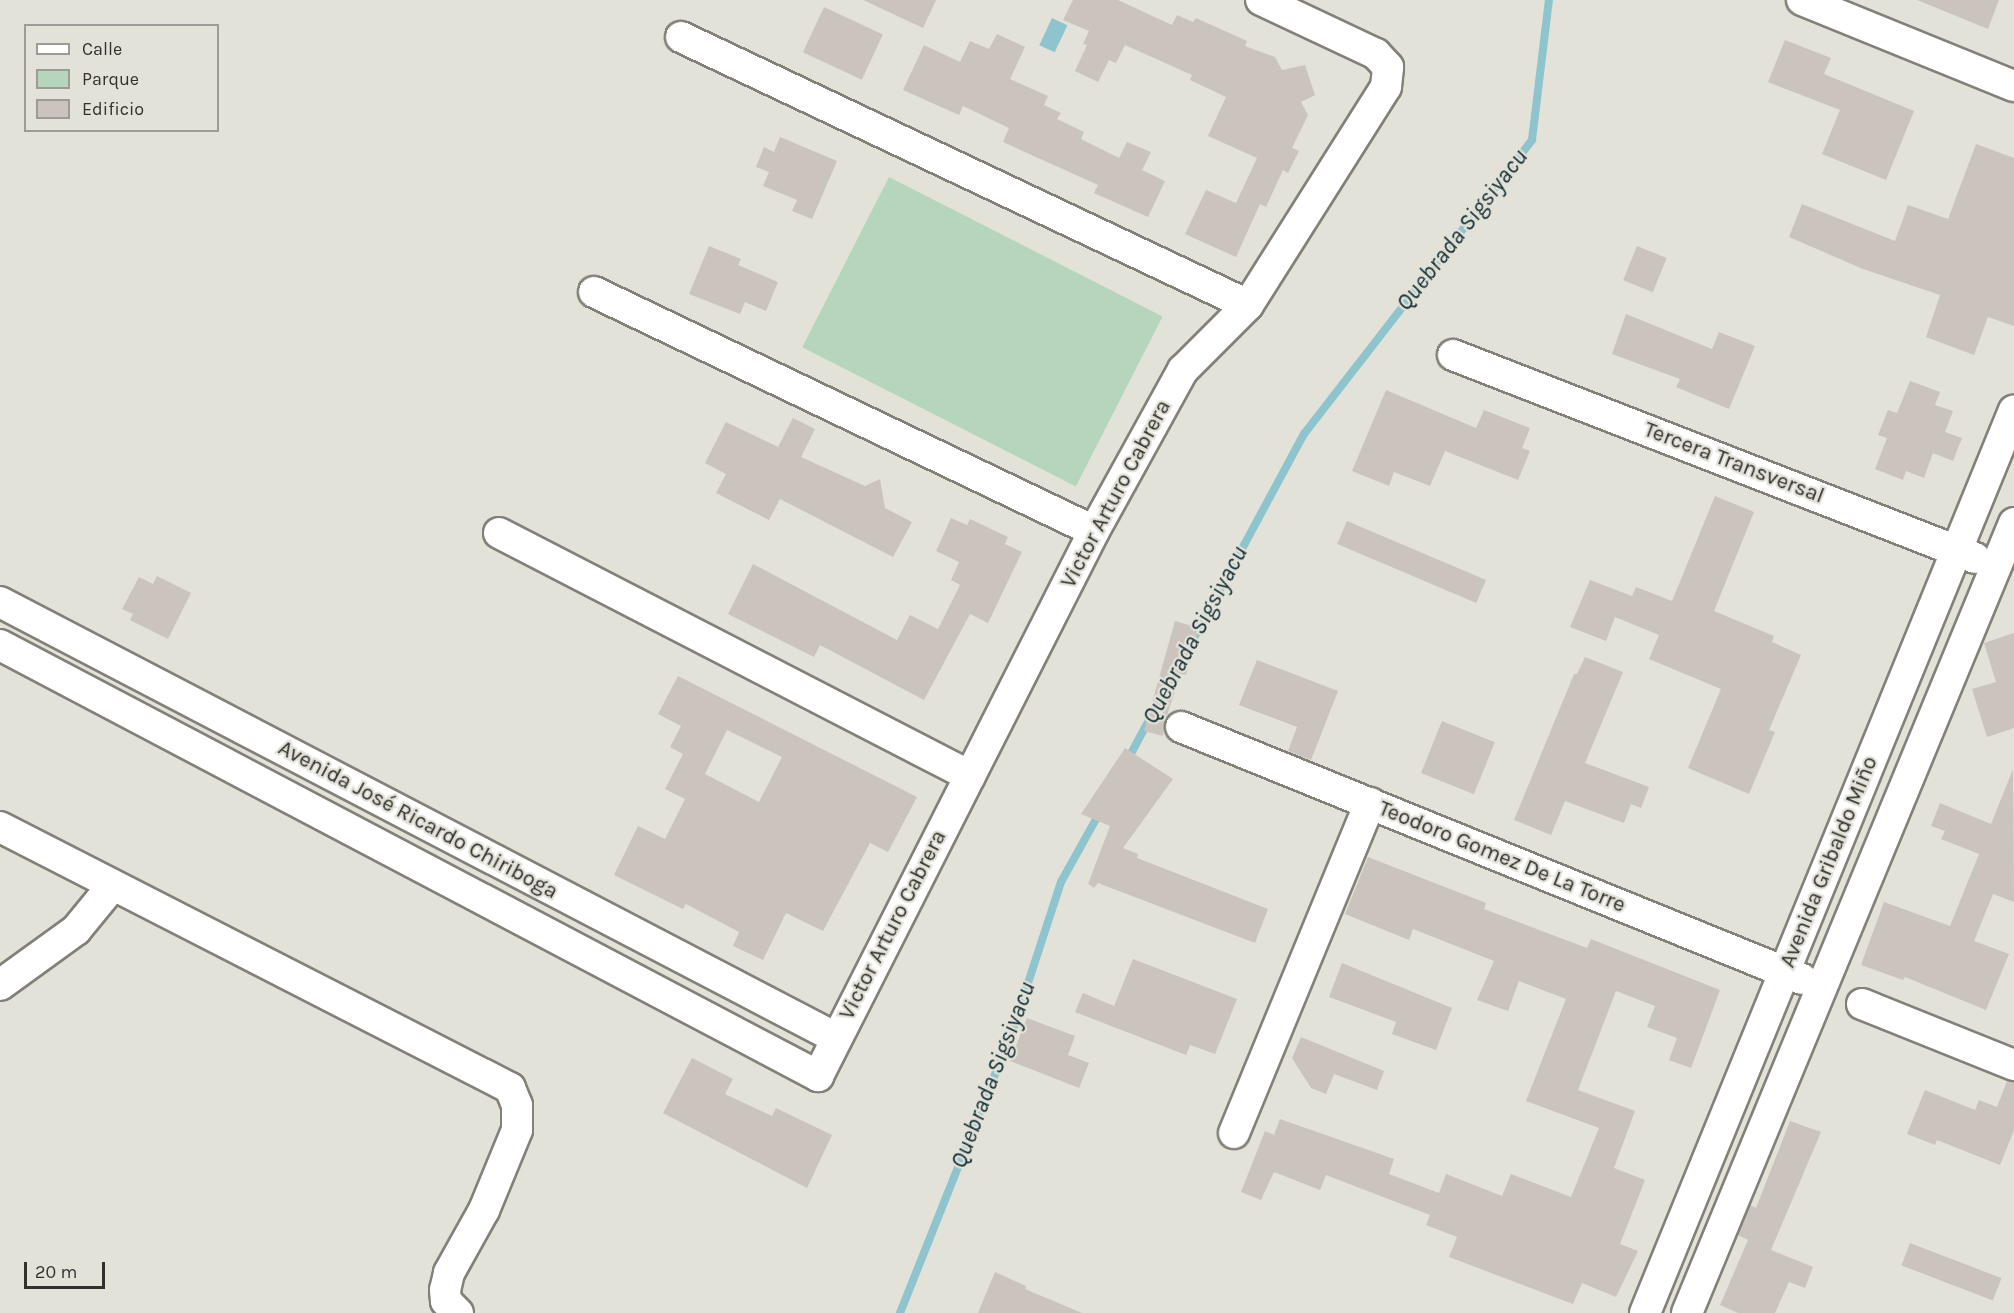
<!DOCTYPE html>
<html>
<head>
<meta charset="utf-8">
<style>
  body { margin:0 }
  #map { position:relative; width:2014px; height:1313px; overflow:hidden; background:#e3e2d9; font-family:Karla,sans-serif }
  div>[style] { position:absolute }
  [style*='--x'] { left:calc(var(--x)*1px); top:calc(var(--y)*1px); width:calc(var(--w)*1px); rotate:calc(var(--a)*1deg) }
  .green>* { inset:0; background:#b5d5bc; transform-origin:0 0 }
  .water>* { inset:0; background:#8ec4ce; transform-origin:0 0 }
  .stream>* { height:8px; margin:-4px; padding:0 4px; transform-origin:4px; border-radius:4px; background:#8ec4ce }
  .building>* { inset:0; background:#cbc3be; transform-origin:0 0 }
  .roads { filter:drop-shadow(2px 0 #828079) drop-shadow(-2px 0 #828079) drop-shadow(0 2px #828079) drop-shadow(0 -2px #828079) }
  .minor>* { height:30px; margin:-15px; padding:0 15px; transform-origin:15px; border-radius:15px; background:#fff }
  span { translate:-50% -50%; white-space:nowrap; text-align:center; line-height:1.15; -webkit-text-stroke:4.5px #e3e2d9; paint-order:stroke }
  .street-label { font-size:22px; color:#31312e }
  .water-label { font-size:24px; color:#132e34; font-style:italic }
  .legend { position:absolute; left:24px; top:24px; width:195px; height:108px; box-sizing:border-box; background:#e3e2d9; border:2px solid #9c9b95; margin:0; padding:8px 10px; list-style:none; font-size:18px; color:#31312e }
  .legend li { display:flex; align-items:center; gap:12px; height:30px }
  .legend b { width:30px; border:2px solid #9c9b95 }
  .scale { position:absolute; left:24px; top:1262px; width:81px; height:27px; box-sizing:border-box; border:3px solid #31312e; border-top:0; padding-left:8px; font-size:18px; line-height:21px; white-space:nowrap; color:#31312e; -webkit-text-stroke:4px #e3e2d9; paint-order:stroke }
</style>
</head>
<body>
<div id="map">
  <div class="green">
    <i style="left:889px;top:177px;width:307px;height:191px;rotate:27deg"></i>
  </div>
  <div class="water">
    <i style="left:1052px;top:18px;width:17px;height:30px;rotate:25deg"></i>
  </div>
  <div class="stream">
    <i style="--x:1194;--y:638;--w:232;--a:-61.7"></i>
    <i style="--x:1304;--y:434;--w:372;--a:-52.2"></i>
    <i style="--x:1532;--y:140;--w:141;--a:-83.1"></i>
    <i style="--x:1127;--y:761;--w:47;--a:-61.8"></i>
    <i style="--x:900;--y:1313;--w:302;--a:-68.3"></i>
    <i style="--x:1012;--y:1032;--w:158;--a:-71.9"></i>
    <i style="--x:1061;--y:882;--w:82;--a:-60.9"></i>
  </div>
  <div class="building">
    <i style="clip-path:polygon(863px 0,936px 0,923px 28px)"></i>
    <i style="clip-path:polygon(1073px 0,1118px 0,1172px 25px,1177px 15px,1193px 22px,1196px 18px,1247px 41px,1245px 46px,1275px 57px,1282px 70px,1305px 65px,1315px 95px,1301px 102px,1308px 115px,1292px 148px,1299px 151px,1288px 173px,1283px 170px,1266px 207px,1260px 204px,1236px 257px,1185px 234px,1206px 190px,1236px 203px,1257px 158px,1208px 136px,1226px 97px,1190px 80px,1192px 75px,1125px 45px,1116px 63px,1109px 60px,1098px 82px,1075px 71px,1087px 45px,1083px 44px,1089px 31px,1063px 20px)"></i>
    <i style="clip-path:polygon(1917px 0,1999px 0,1988px 29px)"></i>
    <i style="left:824px;top:7px;width:65px;height:50px;rotate:25deg"></i>
    <i style="clip-path:polygon(997px 34px,1025px 47px,1010px 79px,1048px 96px,1044px 105px,1061px 113px,1057px 119px,1084px 132px,1081px 139px,1119px 158px,1127px 142px,1151px 152px,1142px 170px,1165px 181px,1148px 217px,1094px 193px,1098px 185px,1003px 142px,1009px 128px,963px 106px,959px 115px,903px 90px,924px 45px,960px 62px,970px 41px,989px 49px)"></i>
    <i style="clip-path:polygon(1785px 40px,1831px 58px,1824px 74px,1914px 111px,1886px 180px,1822px 154px,1840px 110px,1768px 82px)"></i>
    <i style="clip-path:polygon(780px 137px,837px 161px,812px 219px,792px 211px,797px 200px,763px 186px,769px 172px,756px 167px,764px 147px,774px 152px)"></i>
    <i style="clip-path:polygon(1976px 144px,2014px 158px,2014px 326px,1988px 317px,1974px 355px,1926px 337px,1940px 295px,1863px 269px,1789px 237px,1802px 204px,1895px 241px,1908px 205px,1948px 219px)"></i>
    <i style="clip-path:polygon(709px 246px,741px 259px,738px 265px,778px 282px,766px 311px,745px 302px,740px 314px,689px 294px)"></i>
    <i style="left:1637px;top:246px;width:32px;height:37px;rotate:22deg"></i>
    <i style="clip-path:polygon(1626px 314px,1712px 349px,1719px 332px,1755px 346px,1729px 409px,1676px 387px,1680px 379px,1612px 354px)"></i>
    <i style="clip-path:polygon(1910px 381px,1940px 392px,1935px 405px,1953px 411px,1945px 432px,1962px 438px,1953px 461px,1933px 453px,1924px 478px,1906px 471px,1903px 480px,1875px 469px,1887px 438px,1878px 435px,1888px 410px,1897px 413px)"></i>
    <i style="clip-path:polygon(1386px 390px,1476px 428px,1484px 410px,1530px 428px,1522px 448px,1530px 451px,1518px 480px,1445px 451px,1430px 486px,1394px 472px,1389px 486px,1352px 471px)"></i>
    <i style="clip-path:polygon(793px 418px,815px 429px,801px 457px,865px 486px,880px 479px,885px 508px,912px 522px,893px 557px,780px 499px,769px 520px,716px 493px,726px 474px,705px 463px,726px 422px,778px 447px)"></i>
    <i style="clip-path:polygon(1715px 496px,1754px 512px,1714px 611px,1774px 636px,1772px 642px,1801px 655px,1769px 730px,1775px 732px,1749px 794px,1688px 768px,1721px 689px,1649px 659px,1659px 635px,1615px 617px,1606px 641px,1570px 627px,1590px 580px,1632px 596px,1636px 587px,1672px 601px)"></i>
    <i style="clip-path:polygon(951px 518px,967px 525px,970px 519px,1008px 537px,1005px 544px,1022px 552px,988px 623px,970px 614px,924px 700px,820px 645px,814px 657px,728px 614px,753px 564px,897px 640px,910px 615px,938px 629px,960px 585px,951px 580px,959px 562px,936px 551px)"></i>
    <i style="left:1347px;top:521px;width:151px;height:25px;rotate:23deg"></i>
    <i style="clip-path:polygon(157px 576px,191px 593px,168px 639px,130px 620px,133px 614px,122px 609px,139px 577px,153px 584px)"></i>
    <i style="clip-path:polygon(1175px 621px,1199px 628px,1186px 675px,1181px 674px,1165px 721px,1163px 736px,1144px 731px)"></i>
    <i style="clip-path:polygon(2014px 633px,2014px 728px,1987px 737px,1972px 689px,1996px 682px,1984px 643px)"></i>
    <i style="clip-path:polygon(1585px 657px,1623px 672px,1585px 763px,1649px 787px,1641px 808px,1631px 804px,1624px 823px,1565px 801px,1551px 835px,1514px 820px,1574px 674px,1577px 674px)"></i>
    <i style="clip-path:polygon(1257px 660px,1338px 691px,1311px 760px,1288px 751px,1297px 727px,1239px 705px)"></i>
    <i style="clip-path:polygon(evenodd,678px 676px,917px 797px,888px 852px,870px 843px,823px 931px,786px 913px,763px 960px,733px 946px,739px 932px,686px 904px,683px 909px,614px 875px,638px 826px,665px 839px,685px 799px,665px 789px,683px 754px,670px 747px,681px 726px,658px 714px,678px 676px,727px 730px,782px 757px,759px 802px,705px 774px,727px 730px)"></i>
    <i style="left:1442px;top:721px;width:57px;height:56px;rotate:22deg"></i>
    <i style="clip-path:polygon(1125px 748px,1173px 779px,1123px 848px,1138px 854px,1137px 858px,1268px 909px,1255px 943px,1098px 883px,1094px 888px,1088px 884px,1110px 826px,1081px 814px)"></i>
    <i style="clip-path:polygon(2013px 769px,2014px 902px,1993px 894px,1974px 941px,2009px 954px,1986px 1010px,1905px 977px,1903px 980px,1861px 965px,1884px 902px,1950px 926px,1979px 854px,1941px 839px,1945px 831px,1931px 826px,1940px 803px,1991px 824px)"></i>
    <i style="clip-path:polygon(1368px 857px,1486px 903px,1484px 909px,1587px 948px,1591px 939px,1720px 990px,1691px 1068px,1669px 1060px,1677px 1038px,1647px 1027px,1655px 1006px,1616px 991px,1578px 1090px,1635px 1111px,1614px 1168px,1645px 1180px,1620px 1244px,1638px 1251px,1616px 1297px,1582px 1283px,1573px 1304px,1449px 1257px,1457px 1237px,1426px 1225px,1430px 1215px,1326px 1175px,1320px 1190px,1274px 1172px,1261px 1200px,1241px 1192px,1265px 1131px,1274px 1135px,1280px 1119px,1394px 1159px,1389px 1174px,1439px 1193px,1446px 1174px,1502px 1196px,1511px 1174px,1571px 1197px,1599px 1128px,1526px 1101px,1566px 999px,1519px 981px,1508px 1011px,1477px 1000px,1494px 961px,1413px 929px,1409px 940px,1345px 914px)"></i>
    <i style="clip-path:polygon(1133px 959px,1237px 999px,1215px 1054px,1190px 1045px,1186px 1055px,1075px 1012px,1083px 993px,1114px 1006px)"></i>
    <i style="clip-path:polygon(1342px 963px,1452px 1008px,1436px 1050px,1392px 1034px,1396px 1022px,1329px 997px)"></i>
    <i style="clip-path:polygon(1027px 1018px,1075px 1036px,1068px 1055px,1089px 1063px,1079px 1088px,1010px 1061px)"></i>
    <i style="clip-path:polygon(1301px 1037px,1384px 1071px,1377px 1090px,1334px 1074px,1326px 1094px,1311px 1088px,1292px 1058px)"></i>
    <i style="clip-path:polygon(692px 1058px,733px 1079px,725px 1094px,772px 1116px,776px 1108px,832px 1135px,807px 1188px,663px 1113px)"></i>
    <i style="clip-path:polygon(2007px 1081px,2014px 1082px,2014px 1130px,2000px 1165px,1937px 1140px,1935px 1145px,1907px 1134px,1925px 1090px,1975px 1110px,1979px 1100px,1997px 1107px)"></i>
    <i style="clip-path:polygon(1790px 1121px,1821px 1132px,1771px 1250px,1813px 1267px,1805px 1288px,1789px 1282px,1775px 1313px,1738px 1313px,1720px 1305px,1748px 1240px,1738px 1235px,1750px 1205px,1756px 1208px)"></i>
    <i style="left:1910px;top:1243px;width:98px;height:24px;rotate:21deg"></i>
    <i style="clip-path:polygon(995px 1272px,1026px 1286px,1025px 1289px,1082px 1313px,978px 1313px)"></i>
  </div>
  <div class="roads">
    <div class="minor">
      <i style="--x:1802;--y:0;--w:229;--a:22.1"></i>
      <i style="--x:681;--y:37;--w:627;--a:25.3"></i>
      <i style="--x:594;--y:292;--w:554;--a:25.55"></i>
      <i style="--x:1453;--y:355;--w:560;--a:21.25"></i>
      <i style="--x:499;--y:533;--w:530;--a:27.29"></i>
      <i style="--x:0;--y:602;--w:943;--a:27.54"></i>
      <i style="--x:0;--y:645;--w:925;--a:27.78"></i>
      <i style="--x:818;--y:1076;--w:611;--a:-63.14"></i>
      <i style="--x:1094;--y:531;--w:184;--a:-61.1"></i>
      <i style="--x:1183;--y:370;--w:92;--a:-45"></i>
      <i style="--x:1248;--y:305;--w:258;--a:-57.7"></i>
      <i style="--x:1386;--y:87;--w:20;--a:-84"></i>
      <i style="--x:1388;--y:67;--w:18;--a:-133"></i>
      <i style="--x:1376;--y:54;--w:127;--a:-154.8"></i>
      <i style="--x:1181;--y:727;--w:670;--a:22.09"></i>
      <i style="--x:0;--y:827;--w:573;--a:27.1"></i>
      <i style="--x:510;--y:1088;--w:18;--a:68"></i>
      <i style="--x:517;--y:1105;--w:25;--a:90"></i>
      <i style="--x:517;--y:1130;--w:87;--a:112.4"></i>
      <i style="--x:484;--y:1210;--w:72;--a:119.1"></i>
      <i style="--x:449;--y:1273;--w:17;--a:103"></i>
      <i style="--x:445;--y:1290;--w:11;--a:85"></i>
      <i style="--x:446;--y:1301;--w:17;--a:45"></i>
      <i style="--x:0;--y:985;--w:94;--a:-35.9"></i>
      <i style="--x:76;--y:930;--w:57;--a:-50.7"></i>
      <i style="--x:1862;--y:1004;--w:164;--a:21.9"></i>
      <i style="--x:1234;--y:1133;--w:357;--a:-67.6"></i>
      <i style="--x:1645;--y:1313;--w:975;--a:-67.77"></i>
      <i style="--x:1687;--y:1313;--w:855;--a:-67.51"></i>
    </div>
  </div>
  <div class="street-label">
    <span style="left:1734px;top:463px;rotate:21deg">Tercera Transversal</span>
    <span style="left:1116px;top:494px;rotate:-62deg">Victor Arturo Cabrera</span>
    <span style="left:418px;top:820px;rotate:28deg">Avenida José Ricardo Chiriboga</span>
    <span style="left:1502px;top:857px;rotate:22deg">Teodoro Gomez De La Torre</span>
    <span style="left:1829px;top:862px;rotate:-68deg">Avenida Gribaldo Miño</span>
    <span style="left:893px;top:925px;rotate:-63deg">Victor Arturo Cabrera</span>
  </div>
  <div class="water-label">
    <span style="left:1462px;top:230px;rotate:-52deg">Quebrada Sigsiyacu</span>
    <span style="left:1195px;top:635px;rotate:-62deg">Quebrada Sigsiyacu</span>
    <span style="left:993px;top:1075px;rotate:-69deg">Quebrada Sigsiyacu</span>
  </div>
  <ul class="legend">
  <li><b style="height:8px;background:#fff"></b>Calle</li>
  <li><b style="height:16px;background:#b5d5bc"></b>Parque</li>
  <li><b style="height:16px;background:#cbc3be"></b>Edificio</li>
  </ul>
  <div class="scale">20 m</div>
</div>
</body>
</html>
